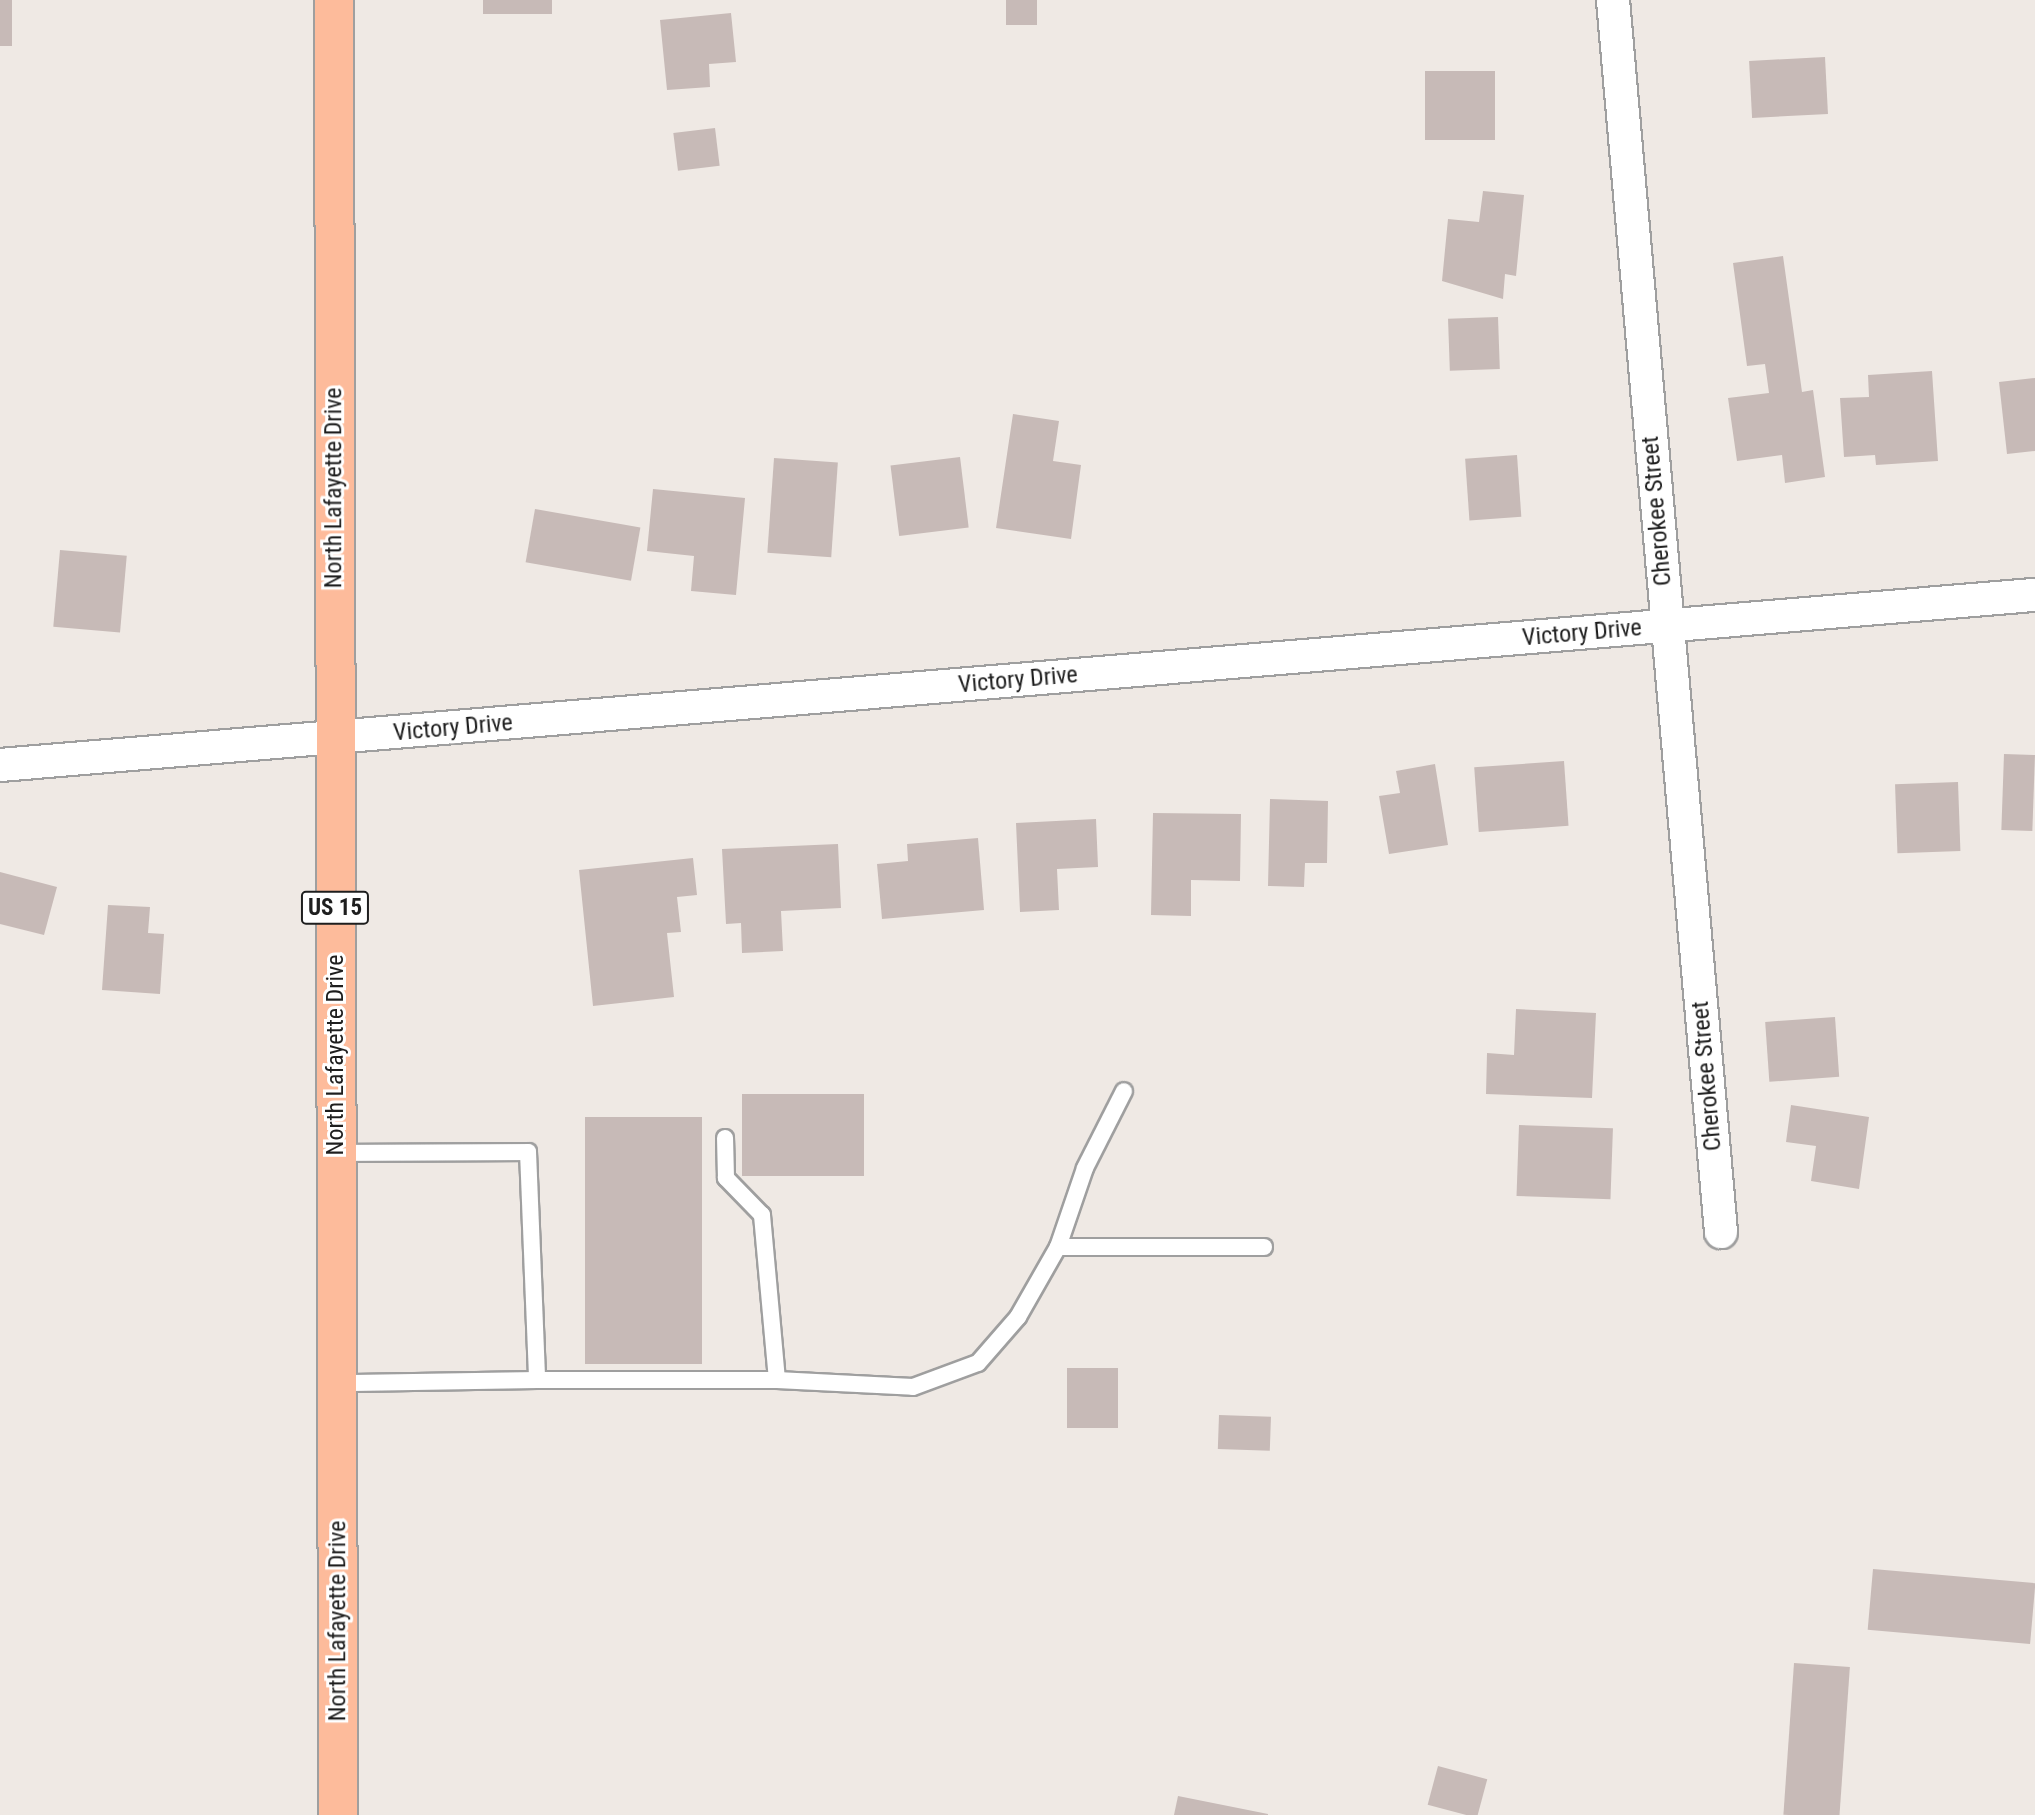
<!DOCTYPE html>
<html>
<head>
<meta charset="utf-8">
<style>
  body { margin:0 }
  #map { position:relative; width:2035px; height:1815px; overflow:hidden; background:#efe9e4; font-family:"Roboto Condensed",sans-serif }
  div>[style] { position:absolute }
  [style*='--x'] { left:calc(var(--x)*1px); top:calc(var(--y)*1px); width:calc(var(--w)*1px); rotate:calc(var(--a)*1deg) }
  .building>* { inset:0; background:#c7bab7; transform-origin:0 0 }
  .roads { filter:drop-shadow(2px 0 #9f9f9f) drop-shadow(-2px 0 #9f9f9f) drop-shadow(0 2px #9f9f9f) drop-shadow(0 -2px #9f9f9f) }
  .service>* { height:16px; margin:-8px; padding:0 8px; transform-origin:8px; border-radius:8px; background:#fff }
  .minor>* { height:32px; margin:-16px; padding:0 16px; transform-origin:16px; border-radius:16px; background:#fff }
  .primary>* { height:38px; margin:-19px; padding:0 19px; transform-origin:19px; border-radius:19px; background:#fdbb9b }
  span { translate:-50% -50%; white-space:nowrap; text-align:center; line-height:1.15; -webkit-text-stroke:6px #fff; paint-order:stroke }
  .shield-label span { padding:2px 5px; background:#fff; border:2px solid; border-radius:5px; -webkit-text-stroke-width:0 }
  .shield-label { font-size:23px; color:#1e1e1e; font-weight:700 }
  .street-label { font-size:24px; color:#1e1e1e }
</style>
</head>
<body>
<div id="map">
  <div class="building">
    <i style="left:0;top:0;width:12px;height:46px"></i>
    <i style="left:483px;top:0;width:69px;height:14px"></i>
    <i style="left:1006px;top:0;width:31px;height:25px"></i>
    <i style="clip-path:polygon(731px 13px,736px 62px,709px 64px,710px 87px,667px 90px,660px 20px)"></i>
    <i style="left:1825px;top:57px;width:57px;height:76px;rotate:87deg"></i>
    <i style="left:1425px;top:71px;width:70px;height:69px"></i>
    <i style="left:715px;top:128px;width:38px;height:42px;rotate:83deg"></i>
    <i style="clip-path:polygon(1483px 191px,1524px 195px,1516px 276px,1505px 274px,1503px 299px,1442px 281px,1448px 219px,1479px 222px)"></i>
    <i style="clip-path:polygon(1783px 256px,1802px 392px,1813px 390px,1825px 477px,1785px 483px,1782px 455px,1737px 461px,1728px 398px,1769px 393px,1765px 364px,1747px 366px,1733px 263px)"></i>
    <i style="left:1498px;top:317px;width:52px;height:50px;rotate:88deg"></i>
    <i style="clip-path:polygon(1932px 371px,1938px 461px,1876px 465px,1875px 455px,1844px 457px,1840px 398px,1869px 397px,1868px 375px)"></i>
    <i style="clip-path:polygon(2035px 378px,2035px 451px,2007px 454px,1999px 382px)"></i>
    <i style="clip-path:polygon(1013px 414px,1059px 421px,1053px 461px,1081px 465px,1071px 539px,996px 528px)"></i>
    <i style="left:1517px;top:455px;width:62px;height:52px;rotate:86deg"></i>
    <i style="left:960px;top:457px;width:71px;height:70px;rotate:83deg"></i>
    <i style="left:774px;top:458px;width:64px;height:95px;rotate:4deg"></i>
    <i style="clip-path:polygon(653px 489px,745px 498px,736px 595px,691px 591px,694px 556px,647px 551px)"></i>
    <i style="left:535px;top:509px;width:107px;height:54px;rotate:10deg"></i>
    <i style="left:60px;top:550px;width:67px;height:77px;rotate:5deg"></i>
    <i style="left:2004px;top:754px;width:31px;height:76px;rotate:2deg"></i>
    <i style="left:1564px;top:761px;width:65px;height:90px;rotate:86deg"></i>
    <i style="clip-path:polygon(1435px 764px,1448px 845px,1389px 854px,1379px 796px,1400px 793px,1396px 771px)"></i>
    <i style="left:1958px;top:782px;width:69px;height:63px;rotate:88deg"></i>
    <i style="clip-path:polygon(1270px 799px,1328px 801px,1327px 863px,1305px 863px,1304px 887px,1268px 886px)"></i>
    <i style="clip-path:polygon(1153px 813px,1241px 814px,1240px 881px,1191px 880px,1191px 916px,1151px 915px)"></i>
    <i style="clip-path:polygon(1096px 819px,1098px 867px,1057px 869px,1059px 910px,1020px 912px,1016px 823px)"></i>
    <i style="clip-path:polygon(978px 838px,984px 910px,882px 919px,877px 864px,908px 861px,907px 844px)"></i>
    <i style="clip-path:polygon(838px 844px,841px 908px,781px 911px,783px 951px,742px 953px,741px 923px,726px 924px,722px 849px)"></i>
    <i style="clip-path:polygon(693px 858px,697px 895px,677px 897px,681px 932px,667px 933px,674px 997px,593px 1006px,579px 870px)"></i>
    <i style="clip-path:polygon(0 872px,57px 887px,44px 935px,0 924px)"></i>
    <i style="clip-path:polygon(108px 905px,150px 907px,148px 933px,164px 934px,160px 994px,102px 990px)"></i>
    <i style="clip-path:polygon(1516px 1009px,1596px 1013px,1592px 1098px,1486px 1094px,1487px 1053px,1514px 1055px)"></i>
    <i style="left:1835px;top:1017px;width:60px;height:70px;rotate:86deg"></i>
    <i style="left:864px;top:1094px;width:82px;height:122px;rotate:90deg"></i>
    <i style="clip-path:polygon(1791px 1105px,1869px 1117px,1859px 1189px,1811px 1181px,1816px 1146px,1786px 1142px)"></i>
    <i style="left:585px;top:1117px;width:117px;height:247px"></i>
    <i style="left:1519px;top:1125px;width:94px;height:71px;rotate:2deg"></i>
    <i style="left:1067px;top:1368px;width:51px;height:60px"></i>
    <i style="left:1219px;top:1415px;width:52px;height:34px;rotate:2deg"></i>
    <i style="left:1873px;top:1569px;width:163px;height:61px;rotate:5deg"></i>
    <i style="left:1794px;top:1663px;width:56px;height:152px;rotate:4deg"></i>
    <i style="left:1438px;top:1766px;width:51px;height:40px;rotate:15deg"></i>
    <i style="clip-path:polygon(1178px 1796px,1268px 1814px,1268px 1815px,1174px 1815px)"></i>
  </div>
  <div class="roads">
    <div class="service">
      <i style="--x:336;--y:1153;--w:192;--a:-0.3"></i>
      <i style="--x:528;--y:1152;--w:228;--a:87.7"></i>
      <i style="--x:537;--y:1380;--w:200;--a:179.1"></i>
      <i style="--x:1058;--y:1247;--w:206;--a:0"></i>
      <i style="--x:537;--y:1380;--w:240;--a:0"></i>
      <i style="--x:777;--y:1380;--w:166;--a:-95.2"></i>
      <i style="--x:762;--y:1215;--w:52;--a:-134.2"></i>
      <i style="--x:726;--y:1178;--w:40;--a:-91.4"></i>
      <i style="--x:777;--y:1380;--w:136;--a:2.9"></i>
      <i style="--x:913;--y:1387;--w:69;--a:-20.3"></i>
      <i style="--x:978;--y:1363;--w:61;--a:-49"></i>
      <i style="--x:1018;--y:1317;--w:81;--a:-60.3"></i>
      <i style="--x:1058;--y:1247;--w:83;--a:-71.1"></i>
      <i style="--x:1085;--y:1168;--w:86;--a:-63.1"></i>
    </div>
    <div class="minor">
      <i style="--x:1613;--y:0;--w:1237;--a:84.99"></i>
      <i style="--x:0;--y:765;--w:2042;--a:-4.78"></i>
    </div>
    <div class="primary">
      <i style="--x:334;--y:0;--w:1815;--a:89.87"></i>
    </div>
  </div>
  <div class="shield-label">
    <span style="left:335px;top:908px">US 15</span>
  </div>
  <div class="street-label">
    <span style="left:334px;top:488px;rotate:-90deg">North Lafayette Drive</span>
    <span style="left:1657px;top:511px;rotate:-95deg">Cherokee Street</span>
    <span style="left:1582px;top:633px;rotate:-5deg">Victory Drive</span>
    <span style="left:1018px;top:680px;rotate:-5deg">Victory Drive</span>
    <span style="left:453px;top:728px;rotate:-5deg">Victory Drive</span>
    <span style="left:336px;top:1055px;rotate:-90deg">North Lafayette Drive</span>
    <span style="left:1707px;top:1076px;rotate:-95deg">Cherokee Street</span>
    <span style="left:338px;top:1621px;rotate:-90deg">North Lafayette Drive</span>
  </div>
</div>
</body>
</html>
